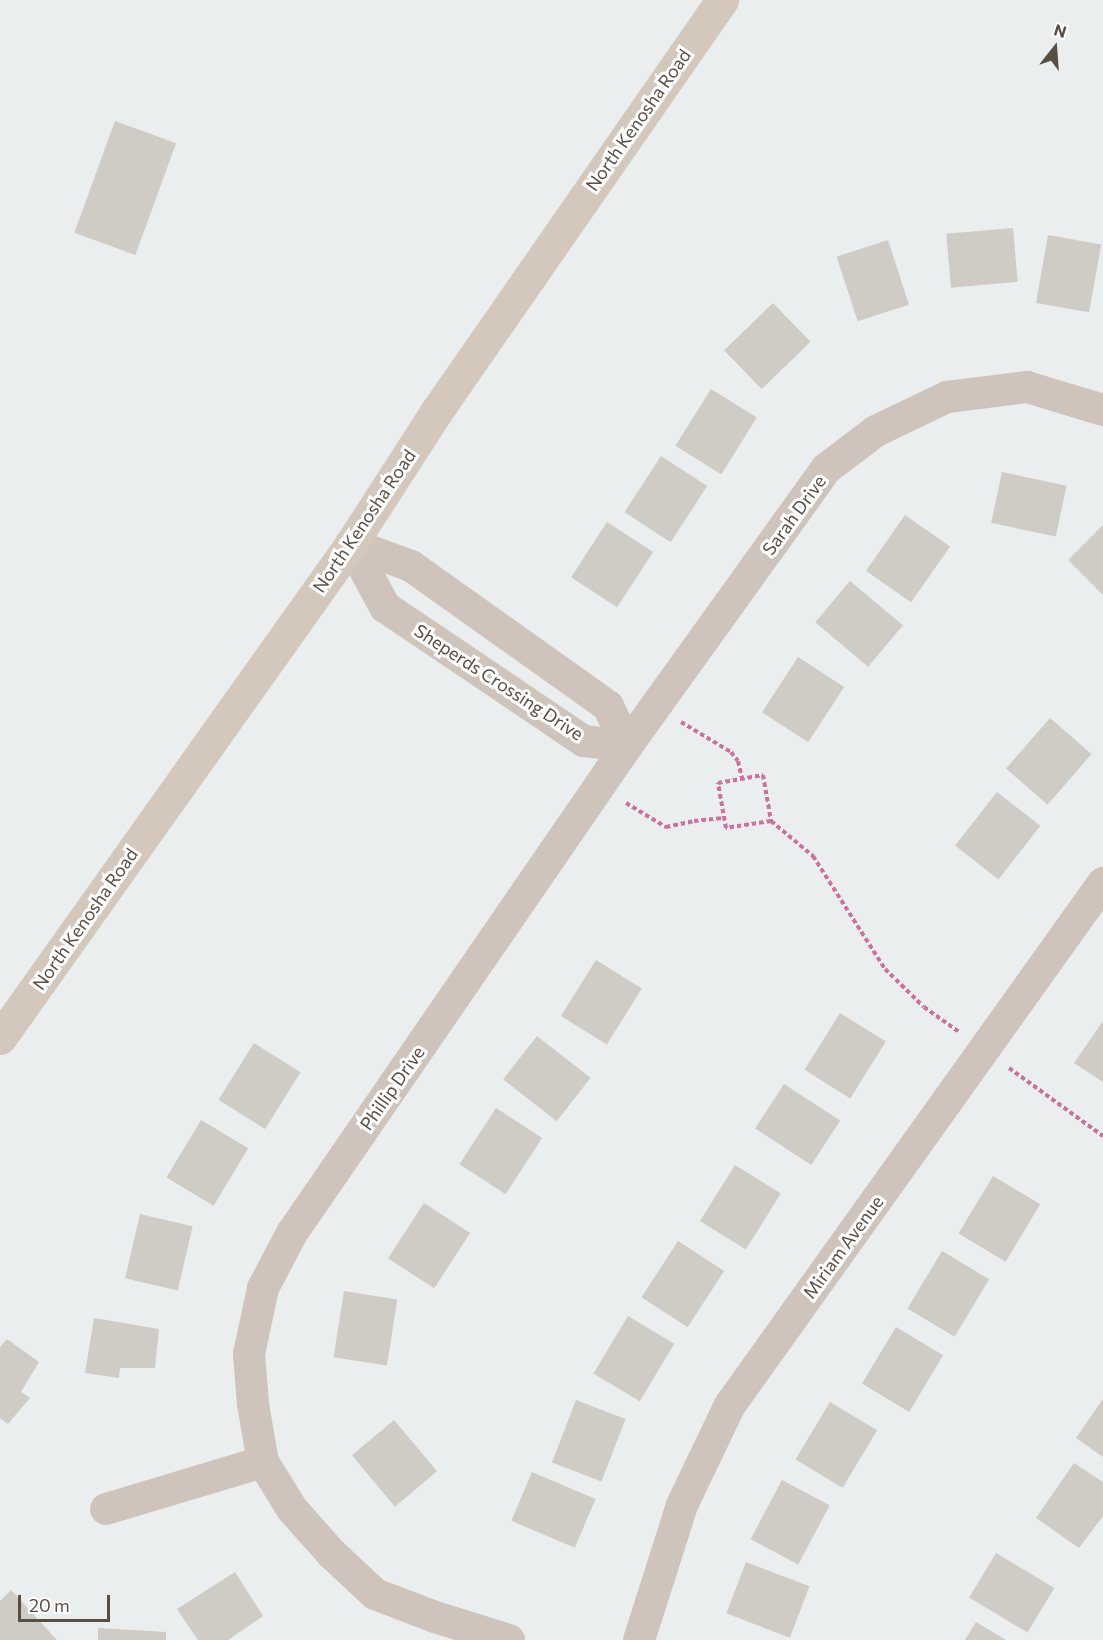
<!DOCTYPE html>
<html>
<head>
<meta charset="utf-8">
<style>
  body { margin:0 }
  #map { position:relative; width:1103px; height:1640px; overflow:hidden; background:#ebeeee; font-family:Commissioner,sans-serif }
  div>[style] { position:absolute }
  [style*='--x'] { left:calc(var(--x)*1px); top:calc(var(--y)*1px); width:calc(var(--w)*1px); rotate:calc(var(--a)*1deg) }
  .building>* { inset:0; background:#cfcbc5; transform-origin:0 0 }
  .path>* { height:4px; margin-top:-2px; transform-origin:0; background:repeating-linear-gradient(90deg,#cc709e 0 4.5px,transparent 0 7.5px) }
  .street>* { height:32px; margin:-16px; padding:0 16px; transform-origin:16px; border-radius:16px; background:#cec4bc }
  .secondary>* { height:33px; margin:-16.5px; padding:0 16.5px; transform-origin:16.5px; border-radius:16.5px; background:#d3c8bb }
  span { translate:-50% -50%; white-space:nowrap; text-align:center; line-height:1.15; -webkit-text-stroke:6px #fff; paint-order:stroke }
  .street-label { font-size:18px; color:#594e44 }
  .north { position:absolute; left:1025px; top:18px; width:60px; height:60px; -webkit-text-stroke:4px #fff; paint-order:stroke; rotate:17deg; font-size:16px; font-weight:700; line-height:24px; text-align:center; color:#594e44 }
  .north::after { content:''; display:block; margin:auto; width:21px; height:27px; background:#594e44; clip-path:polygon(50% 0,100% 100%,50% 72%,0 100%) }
  .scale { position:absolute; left:18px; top:1595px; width:92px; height:27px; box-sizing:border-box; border:3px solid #594e44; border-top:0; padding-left:8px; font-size:18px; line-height:21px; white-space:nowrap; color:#594e44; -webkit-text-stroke:4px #fff; paint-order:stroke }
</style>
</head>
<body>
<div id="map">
  <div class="building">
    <i style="left:115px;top:121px;width:65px;height:119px;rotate:20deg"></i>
    <i style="left:1013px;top:228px;width:54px;height:67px;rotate:85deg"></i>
    <i style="left:1048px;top:235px;width:54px;height:69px;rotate:10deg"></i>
    <i style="left:888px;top:240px;width:68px;height:54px;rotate:72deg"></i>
    <i style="left:773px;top:303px;width:54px;height:68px;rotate:46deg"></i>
    <i style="left:711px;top:389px;width:54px;height:67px;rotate:32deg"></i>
    <i style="left:661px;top:456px;width:55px;height:67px;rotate:33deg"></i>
    <i style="left:1002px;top:472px;width:66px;height:52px;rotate:12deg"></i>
    <i style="left:905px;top:515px;width:55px;height:68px;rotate:35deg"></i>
    <i style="left:607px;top:522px;width:55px;height:66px;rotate:33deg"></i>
    <i style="clip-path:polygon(1103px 525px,1103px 595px,1068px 560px)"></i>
    <i style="left:850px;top:581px;width:69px;height:54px;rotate:40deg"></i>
    <i style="left:798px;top:657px;width:55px;height:66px;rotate:33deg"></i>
    <i style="left:1050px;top:718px;width:55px;height:67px;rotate:41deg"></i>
    <i style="left:997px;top:792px;width:55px;height:68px;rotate:38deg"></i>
    <i style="left:596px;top:960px;width:54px;height:66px;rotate:32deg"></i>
    <i style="left:840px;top:1013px;width:54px;height:67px;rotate:32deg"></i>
    <i style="clip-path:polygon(1103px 1021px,1103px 1082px,1074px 1063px)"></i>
    <i style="left:537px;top:1036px;width:68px;height:55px;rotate:38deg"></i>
    <i style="left:254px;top:1043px;width:55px;height:67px;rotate:32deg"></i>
    <i style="left:784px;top:1084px;width:67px;height:53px;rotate:33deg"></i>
    <i style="left:496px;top:1108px;width:55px;height:67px;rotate:33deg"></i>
    <i style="left:201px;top:1120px;width:55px;height:67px;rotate:31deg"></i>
    <i style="left:735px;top:1165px;width:54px;height:66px;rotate:32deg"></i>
    <i style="left:993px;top:1176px;width:55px;height:67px;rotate:31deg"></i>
    <i style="left:424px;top:1203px;width:55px;height:66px;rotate:33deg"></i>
    <i style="left:140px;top:1214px;width:54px;height:66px;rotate:13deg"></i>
    <i style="left:678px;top:1241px;width:55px;height:67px;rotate:33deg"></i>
    <i style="left:942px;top:1251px;width:55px;height:67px;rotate:31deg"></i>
    <i style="left:344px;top:1291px;width:54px;height:67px;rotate:9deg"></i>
    <i style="left:628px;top:1316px;width:54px;height:67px;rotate:31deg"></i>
    <i style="clip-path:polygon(94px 1318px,159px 1329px,155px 1368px,120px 1368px,119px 1378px,85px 1373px)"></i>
    <i style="left:896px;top:1327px;width:55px;height:66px;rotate:31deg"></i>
    <i style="clip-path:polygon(7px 1339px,39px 1362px,21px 1392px,30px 1398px,8px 1424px,0 1418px,0 1347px)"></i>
    <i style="clip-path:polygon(1103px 1399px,1103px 1457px,1076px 1438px)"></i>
    <i style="left:576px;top:1400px;width:53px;height:67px;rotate:21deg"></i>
    <i style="left:830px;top:1402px;width:55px;height:67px;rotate:31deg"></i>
    <i style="left:394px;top:1420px;width:67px;height:55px;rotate:50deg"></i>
    <i style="clip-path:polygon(1074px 1463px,1103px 1482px,1103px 1516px,1079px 1548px,1036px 1518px)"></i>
    <i style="left:532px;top:1472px;width:69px;height:53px;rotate:23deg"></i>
    <i style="left:782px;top:1480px;width:54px;height:67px;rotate:28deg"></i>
    <i style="left:996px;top:1553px;width:68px;height:52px;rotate:31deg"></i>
    <i style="left:746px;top:1562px;width:68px;height:55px;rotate:21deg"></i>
    <i style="clip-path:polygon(235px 1572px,263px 1616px,228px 1640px,198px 1640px,177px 1609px)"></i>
    <i style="clip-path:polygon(11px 1590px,57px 1640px,0 1640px,0 1601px)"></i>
    <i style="clip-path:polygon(976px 1622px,1006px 1640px,965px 1640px)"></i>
    <i style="clip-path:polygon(98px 1628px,166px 1632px,166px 1640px,98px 1640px)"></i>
  </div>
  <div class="path">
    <i style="--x:681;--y:722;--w:58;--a:31"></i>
    <i style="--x:731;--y:752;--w:11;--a:52"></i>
    <i style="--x:738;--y:761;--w:18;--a:77"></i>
    <i style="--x:763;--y:775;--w:47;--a:80.1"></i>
    <i style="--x:771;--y:821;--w:46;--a:171.2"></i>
    <i style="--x:726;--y:828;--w:46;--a:-100.1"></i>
    <i style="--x:718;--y:783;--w:46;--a:-10.1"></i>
    <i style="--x:626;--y:803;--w:47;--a:31"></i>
    <i style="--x:666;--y:827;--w:29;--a:-12"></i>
    <i style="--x:694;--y:821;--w:30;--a:-6"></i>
    <i style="--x:771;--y:821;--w:55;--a:39.8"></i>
    <i style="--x:813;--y:856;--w:134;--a:57.5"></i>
    <i style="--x:885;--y:969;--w:54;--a:44.3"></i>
    <i style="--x:924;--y:1007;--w:43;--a:35.5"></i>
    <i style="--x:1009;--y:1068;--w:116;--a:35.9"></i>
  </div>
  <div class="street">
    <i style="--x:351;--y:544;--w:72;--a:61.6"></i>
    <i style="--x:385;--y:607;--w:240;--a:34"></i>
    <i style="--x:584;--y:741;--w:43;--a:6.6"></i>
    <i style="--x:351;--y:544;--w:64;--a:20.1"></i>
    <i style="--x:411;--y:566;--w:242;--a:35.4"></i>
    <i style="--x:608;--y:706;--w:44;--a:64.6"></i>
    <i style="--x:106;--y:1509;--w:164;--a:-16.7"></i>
    <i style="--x:509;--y:1640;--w:77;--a:-162.7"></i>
    <i style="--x:435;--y:1617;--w:64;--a:-159"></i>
    <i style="--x:375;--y:1594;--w:59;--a:-137.1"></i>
    <i style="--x:332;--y:1554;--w:60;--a:-131.6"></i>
    <i style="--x:292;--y:1509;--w:55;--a:-121.7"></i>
    <i style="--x:263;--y:1462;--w:59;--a:-99.8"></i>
    <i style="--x:253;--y:1404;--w:50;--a:-94.6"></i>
    <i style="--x:249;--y:1354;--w:67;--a:-78"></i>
    <i style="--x:263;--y:1288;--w:62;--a:-62.2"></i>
    <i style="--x:292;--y:1233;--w:591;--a:-55.48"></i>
    <i style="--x:627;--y:746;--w:342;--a:-54.3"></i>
    <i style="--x:827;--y:468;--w:61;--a:-37.1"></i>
    <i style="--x:876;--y:431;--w:79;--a:-25.6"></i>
    <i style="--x:947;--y:397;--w:81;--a:-7.1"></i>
    <i style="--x:1027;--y:387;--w:79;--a:16.8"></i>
    <i style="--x:639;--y:1640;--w:142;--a:-72.3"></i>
    <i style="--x:682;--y:1505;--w:111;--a:-64.4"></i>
    <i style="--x:730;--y:1405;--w:642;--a:-54.45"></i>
  </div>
  <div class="secondary">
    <i style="--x:0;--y:1038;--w:606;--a:-54.61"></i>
    <i style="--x:351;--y:544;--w:157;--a:-57.2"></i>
    <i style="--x:436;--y:412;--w:502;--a:-55.23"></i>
  </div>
  <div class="street-label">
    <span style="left:638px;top:120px;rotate:-55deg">North Kenosha Road</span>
    <span style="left:794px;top:515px;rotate:-54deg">Sarah Drive</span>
    <span style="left:364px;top:521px;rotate:-56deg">North Kenosha Road</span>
    <span style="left:499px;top:682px;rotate:33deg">Sheperds Crossing Drive</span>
    <span style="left:85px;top:919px;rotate:-55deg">North Kenosha Road</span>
    <span style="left:392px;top:1088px;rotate:-55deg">Phillip Drive</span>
    <span style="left:843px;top:1247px;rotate:-54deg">Miriam Avenue</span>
  </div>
  <div class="north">N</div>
  <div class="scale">20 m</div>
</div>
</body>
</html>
